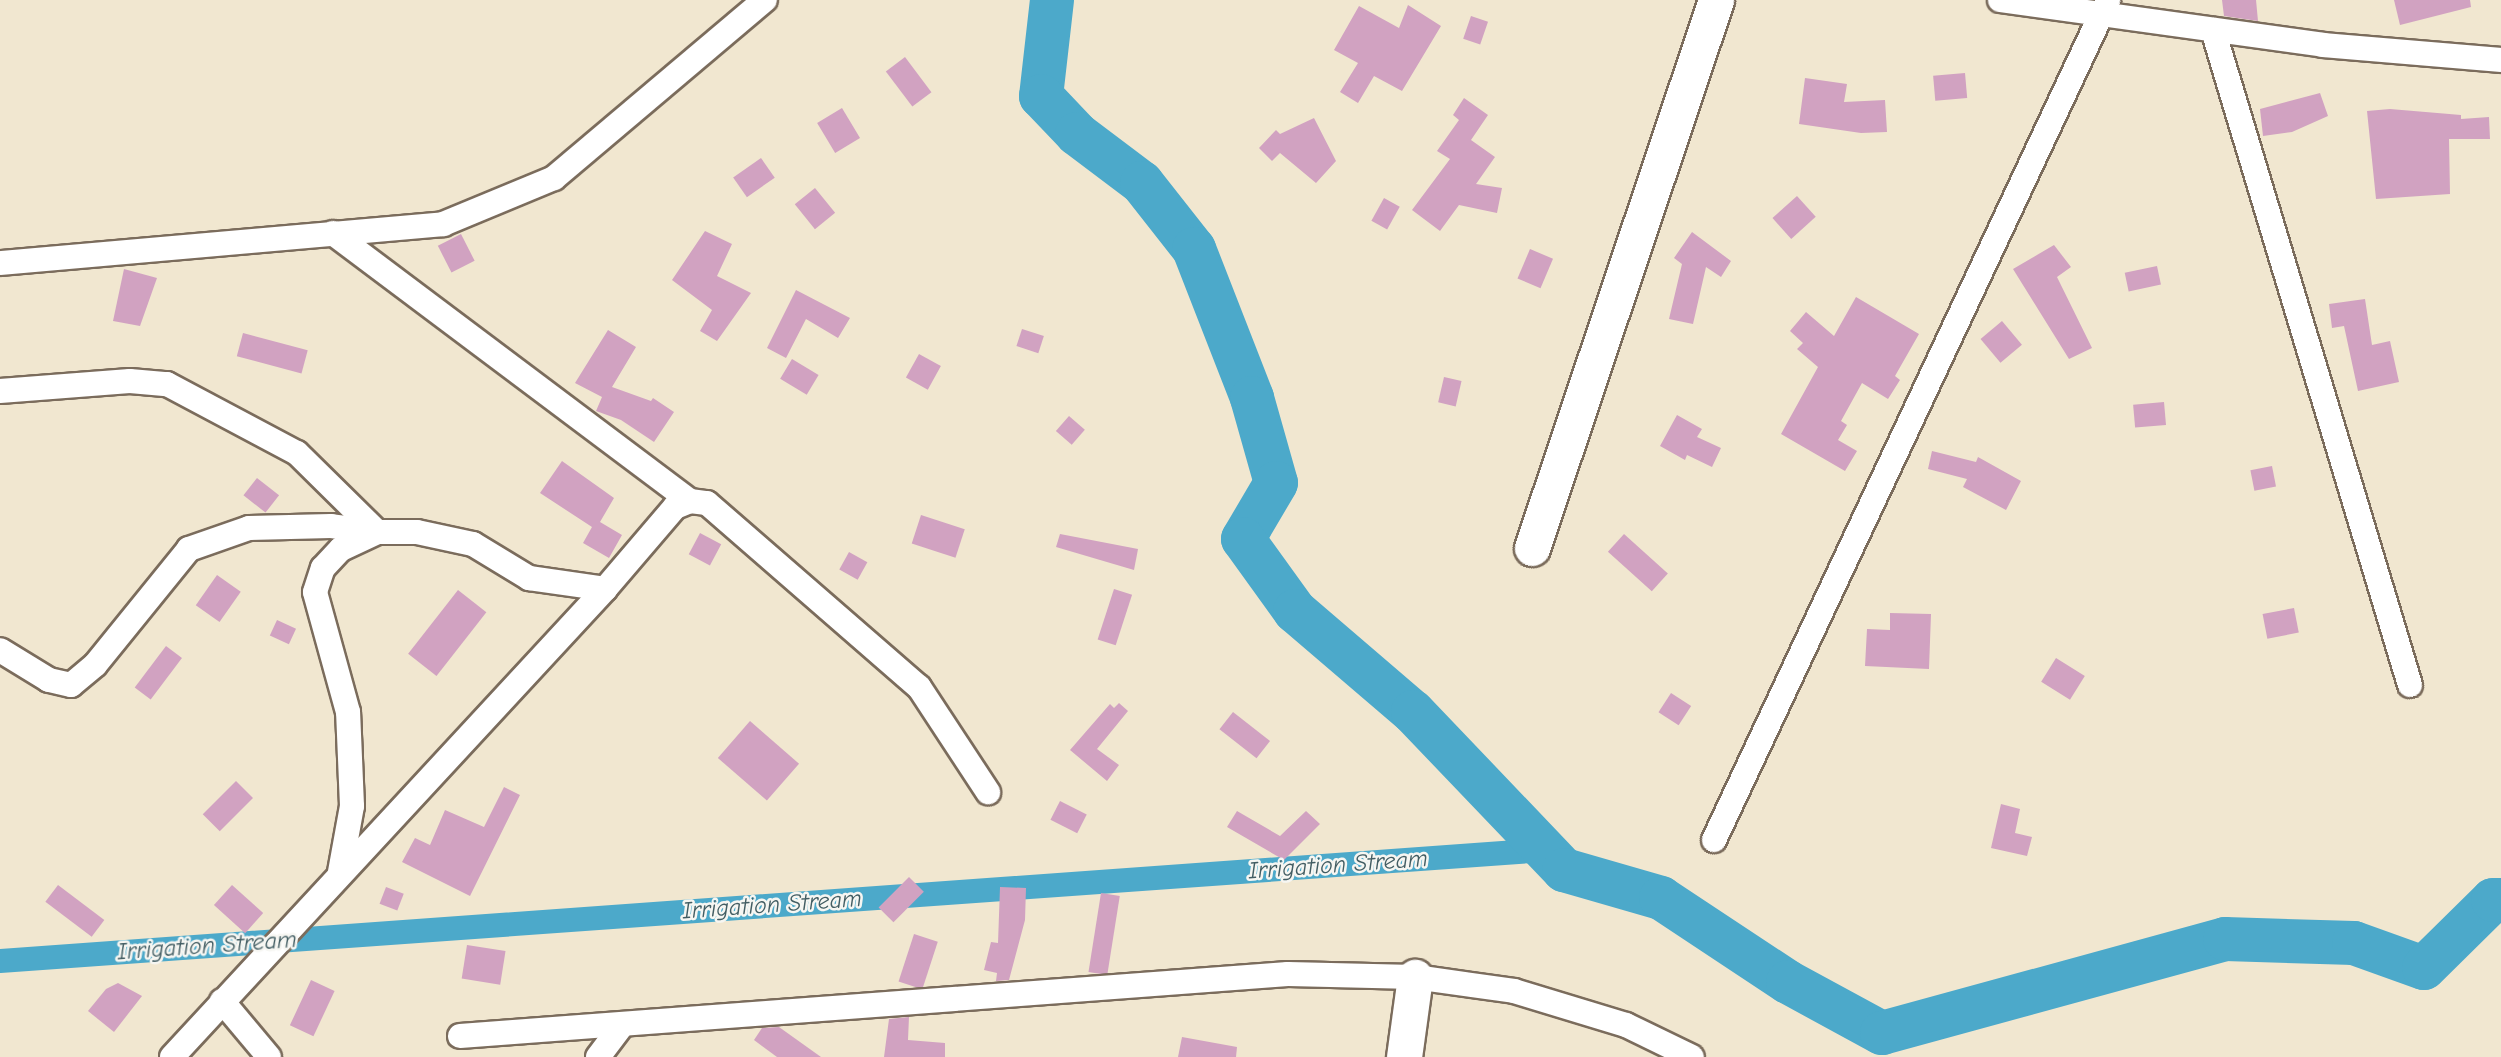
<!DOCTYPE html>
<html>
<head>
<meta charset="utf-8">
<style>
  body { margin:0 }
  #map { position:relative; width:2501px; height:1057px; overflow:hidden; background:#f1e7d0; font-family:"Comic Neue",sans-serif }
  div>[style] { position:absolute }
  [style*='--x'] { left:calc(var(--x)*1px); top:calc(var(--y)*1px); width:calc(var(--w)*1px); rotate:calc(var(--a)*1deg) }
  .canal>* { height:24px; margin:-12px; padding:0 12px; transform-origin:12px; border-radius:12px; background:#4ca9ca }
  .river>* { height:44px; margin:-22px; padding:0 22px; transform-origin:22px; border-radius:22px; background:#4ca9ca }
  .building>* { inset:0; background:#d1a2c1; transform-origin:0 0 }
  .roads { filter:drop-shadow(2px 0 #7b6c5c) drop-shadow(-2px 0 #7b6c5c) drop-shadow(0 2px #7b6c5c) drop-shadow(0 -2px #7b6c5c) }
  .street>* { height:24px; margin:-12px; padding:0 12px; transform-origin:12px; border-radius:12px; background:#fff }
  .secondary>* { height:35px; margin:-17.5px; padding:0 17.5px; transform-origin:17.5px; border-radius:17.5px; background:#fff }
  span { translate:-50% -50%; white-space:nowrap; text-align:center; line-height:1.15; -webkit-text-stroke:5px #f6f6f2; paint-order:stroke }
  .water-label { font-size:24px; color:#425d63; font-style:italic }
</style>
</head>
<body>
<div id="map">
  <div class="canal">
    <i style="--x:0;--y:961;--w:1549;--a:-4.11"></i>
  </div>
  <div class="river">
    <i style="--x:1052;--y:0;--w:97;--a:96.5"></i>
    <i style="--x:1041;--y:96;--w:52;--a:46.5"></i>
    <i style="--x:1077;--y:134;--w:81;--a:37"></i>
    <i style="--x:1142;--y:183;--w:84;--a:51.8"></i>
    <i style="--x:1194;--y:249;--w:160;--a:68.7"></i>
    <i style="--x:1252;--y:398;--w:88;--a:74.2"></i>
    <i style="--x:1276;--y:483;--w:65;--a:120.5"></i>
    <i style="--x:1243;--y:539;--w:89;--a:54.2"></i>
    <i style="--x:1295;--y:611;--w:155;--a:40.6"></i>
    <i style="--x:1413;--y:712;--w:219;--a:46.3"></i>
    <i style="--x:1564;--y:870;--w:101;--a:16.1"></i>
    <i style="--x:1661;--y:898;--w:152;--a:33.5"></i>
    <i style="--x:1788;--y:982;--w:107;--a:28.5"></i>
    <i style="--x:1882;--y:1033;--w:356;--a:-15.3"></i>
    <i style="--x:2225;--y:939;--w:129;--a:1.8"></i>
    <i style="--x:2354;--y:943;--w:74;--a:19.7"></i>
    <i style="--x:2424;--y:968;--w:97;--a:-44.6"></i>
    <i style="--x:2493;--y:900;--w:8;--a:0"></i>
  </div>
  <div class="building">
    <i style="clip-path:polygon(2222px 0,2256px 0,2258px 21px,2224px 16px)"></i>
    <i style="clip-path:polygon(2394px 0,2470px 0,2471px 7px,2400px 25px)"></i>
    <i style="clip-path:polygon(1408px 5px,1441px 26px,1402px 91px,1374px 76px,1358px 103px,1340px 92px,1358px 63px,1334px 50px,1359px 6px,1399px 28px)"></i>
    <i style="left:1471px;top:16px;width:18px;height:24px;rotate:19deg"></i>
    <i style="left:905px;top:57px;width:44px;height:24px;rotate:53deg"></i>
    <i style="left:1965px;top:73px;width:25px;height:32px;rotate:85deg"></i>
    <i style="clip-path:polygon(1805px 78px,1847px 84px,1844px 102px,1885px 100px,1887px 132px,1861px 133px,1799px 124px)"></i>
    <i style="clip-path:polygon(2320px 93px,2328px 116px,2292px 132px,2263px 136px,2260px 109px)"></i>
    <i style="clip-path:polygon(1464px 98px,1488px 115px,1471px 140px,1495px 157px,1476px 184px,1502px 188px,1497px 213px,1459px 205px,1440px 231px,1412px 210px,1450px 159px,1437px 151px,1459px 120px,1453px 115px)"></i>
    <i style="left:842px;top:108px;width:35px;height:29px;rotate:59deg"></i>
    <i style="clip-path:polygon(2390px 109px,2461px 115px,2461px 119px,2489px 117px,2490px 139px,2449px 139px,2450px 194px,2376px 199px,2367px 111px)"></i>
    <i style="clip-path:polygon(1314px 118px,1336px 161px,1316px 183px,1280px 153px,1272px 161px,1259px 148px,1276px 130px,1280px 134px)"></i>
    <i style="left:761px;top:158px;width:24px;height:34px;rotate:55deg"></i>
    <i style="left:815px;top:188px;width:32px;height:26px;rotate:51deg"></i>
    <i style="left:1797px;top:196px;width:28px;height:33px;rotate:48deg"></i>
    <i style="left:1384px;top:198px;width:18px;height:26px;rotate:29deg"></i>
    <i style="clip-path:polygon(705px 231px,732px 244px,717px 276px,751px 293px,717px 341px,700px 331px,712px 310px,672px 280px)"></i>
    <i style="clip-path:polygon(1692px 232px,1731px 261px,1721px 277px,1706px 267px,1693px 324px,1669px 319px,1682px 264px,1674px 258px)"></i>
    <i style="left:461px;top:234px;width:30px;height:26px;rotate:63deg"></i>
    <i style="clip-path:polygon(2054px 245px,2071px 267px,2057px 277px,2092px 348px,2069px 359px,2013px 269px)"></i>
    <i style="left:1530px;top:249px;width:25px;height:32px;rotate:23deg"></i>
    <i style="left:2157px;top:266px;width:19px;height:33px;rotate:78deg"></i>
    <i style="clip-path:polygon(124px 269px,157px 278px,140px 326px,113px 321px)"></i>
    <i style="clip-path:polygon(796px 290px,850px 318px,838px 338px,806px 319px,786px 358px,767px 348px)"></i>
    <i style="clip-path:polygon(1856px 297px,1919px 334px,1895px 376px,1900px 380px,1888px 399px,1862px 383px,1841px 421px,1847px 425px,1838px 440px,1857px 451px,1845px 471px,1781px 434px,1818px 367px,1797px 349px,1803px 343px,1790px 331px,1806px 312px,1834px 336px)"></i>
    <i style="clip-path:polygon(2365px 299px,2372px 345px,2390px 341px,2399px 382px,2358px 391px,2344px 326px,2332px 328px,2329px 304px)"></i>
    <i style="left:2002px;top:321px;width:31px;height:28px;rotate:50deg"></i>
    <i style="left:1022px;top:329px;width:23px;height:18px;rotate:18deg"></i>
    <i style="clip-path:polygon(608px 330px,636px 347px,612px 387px,651px 401px,653px 398px,674px 412px,654px 442px,621px 420px,596px 411px,602px 397px,575px 383px)"></i>
    <i style="left:243px;top:333px;width:67px;height:24px;rotate:15deg"></i>
    <i style="left:919px;top:354px;width:25px;height:27px;rotate:29deg"></i>
    <i style="left:792px;top:359px;width:31px;height:23px;rotate:31deg"></i>
    <i style="left:1444px;top:377px;width:18px;height:26px;rotate:13deg"></i>
    <i style="left:2164px;top:402px;width:23px;height:31px;rotate:85deg"></i>
    <i style="clip-path:polygon(1677px 415px,1702px 429px,1697px 437px,1721px 448px,1712px 467px,1687px 455px,1685px 460px,1660px 446px)"></i>
    <i style="left:1069px;top:416px;width:21px;height:20px;rotate:41deg"></i>
    <i style="clip-path:polygon(1932px 451px,1976px 462px,1978px 457px,2021px 481px,2006px 510px,1963px 487px,1967px 479px,1928px 469px)"></i>
    <i style="clip-path:polygon(562px 461px,614px 498px,600px 522px,622px 535px,609px 558px,583px 543px,592px 527px,540px 493px)"></i>
    <i style="left:2272px;top:466px;width:21px;height:22px;rotate:79deg"></i>
    <i style="left:257px;top:478px;width:28px;height:22px;rotate:38deg"></i>
    <i style="left:921px;top:515px;width:46px;height:30px;rotate:18deg"></i>
    <i style="left:700px;top:533px;width:24px;height:24px;rotate:28deg"></i>
    <i style="clip-path:polygon(1060px 534px,1138px 549px,1134px 570px,1056px 547px)"></i>
    <i style="left:1624px;top:534px;width:59px;height:24px;rotate:42deg"></i>
    <i style="left:849px;top:552px;width:21px;height:20px;rotate:29deg"></i>
    <i style="left:217px;top:575px;width:29px;height:37px;rotate:35deg"></i>
    <i style="left:1114px;top:589px;width:19px;height:53px;rotate:18deg"></i>
    <i style="left:458px;top:590px;width:36px;height:81px;rotate:38deg"></i>
    <i style="left:2294px;top:608px;width:25px;height:32px;rotate:79deg"></i>
    <i style="clip-path:polygon(1890px 613px,1931px 614px,1929px 669px,1865px 666px,1867px 629px,1890px 630px)"></i>
    <i style="left:277px;top:620px;width:21px;height:17px;rotate:25deg"></i>
    <i style="left:166px;top:646px;width:20px;height:52px;rotate:37deg"></i>
    <i style="left:2056px;top:658px;width:34px;height:28px;rotate:32deg"></i>
    <i style="left:1671px;top:693px;width:24px;height:23px;rotate:33deg"></i>
    <i style="clip-path:polygon(1119px 703px,1128px 711px,1097px 749px,1119px 765px,1107px 781px,1070px 750px,1110px 704px,1114px 708px)"></i>
    <i style="left:1233px;top:712px;width:47px;height:22px;rotate:38deg"></i>
    <i style="left:750px;top:721px;width:65px;height:49px;rotate:41deg"></i>
    <i style="left:236px;top:781px;width:24px;height:47px;rotate:45deg"></i>
    <i style="clip-path:polygon(504px 787px,520px 795px,470px 896px,402px 862px,415px 838px,430px 845px,445px 810px,484px 827px)"></i>
    <i style="left:1060px;top:801px;width:30px;height:21px;rotate:27deg"></i>
    <i style="clip-path:polygon(2001px 804px,2020px 809px,2015px 833px,2032px 837px,2027px 856px,1991px 848px)"></i>
    <i style="clip-path:polygon(1237px 811px,1280px 836px,1306px 811px,1320px 824px,1284px 860px,1227px 827px)"></i>
    <i style="left:909px;top:877px;width:21px;height:43px;rotate:45deg"></i>
    <i style="left:58px;top:885px;width:58px;height:21px;rotate:37deg"></i>
    <i style="left:232px;top:885px;width:42px;height:27px;rotate:42deg"></i>
    <i style="left:386px;top:887px;width:19px;height:18px;rotate:21deg"></i>
    <i style="clip-path:polygon(1000px 887px,1026px 888px,1025px 920px,1009px 980px,996px 981px,997px 973px,984px 970px,991px 942px,998px 943px)"></i>
    <i style="left:1101px;top:893px;width:19px;height:80px;rotate:9deg"></i>
    <i style="left:914px;top:934px;width:25px;height:50px;rotate:18deg"></i>
    <i style="left:467px;top:945px;width:39px;height:34px;rotate:9deg"></i>
    <i style="left:311px;top:980px;width:26px;height:50px;rotate:25deg"></i>
    <i style="clip-path:polygon(118px 983px,142px 996px,114px 1032px,88px 1011px,106px 989px)"></i>
    <i style="clip-path:polygon(909px 1017px,908px 1040px,945px 1043px,945px 1057px,884px 1057px,889px 1019px)"></i>
    <i style="clip-path:polygon(779px 1027px,821px 1057px,777px 1057px,754px 1040px,762px 1028px)"></i>
    <i style="clip-path:polygon(1182px 1037px,1237px 1047px,1236px 1057px,1178px 1057px)"></i>
  </div>
  <div class="roads">
    <div class="street">
      <i style="--x:2000;--y:0;--w:326;--a:7.9"></i>
      <i style="--x:2323;--y:45;--w:179;--a:4.8"></i>
      <i style="--x:2213;--y:30;--w:684;--a:73.26"></i>
      <i style="--x:333;--y:233;--w:446;--a:36.9"></i>
      <i style="--x:0;--y:263;--w:445;--a:-5"></i>
      <i style="--x:443;--y:224;--w:120;--a:-22.5"></i>
      <i style="--x:554;--y:178;--w:276;--a:-40.2"></i>
      <i style="--x:0;--y:391;--w:130;--a:-4.4"></i>
      <i style="--x:130;--y:381;--w:37;--a:5"></i>
      <i style="--x:167;--y:384;--w:147;--a:28"></i>
      <i style="--x:297;--y:453;--w:112;--a:44.6"></i>
      <i style="--x:377;--y:532;--w:46;--a:-172.6"></i>
      <i style="--x:331;--y:526;--w:82;--a:178.6"></i>
      <i style="--x:249;--y:528;--w:64;--a:160.7"></i>
      <i style="--x:189;--y:549;--w:149;--a:129"></i>
      <i style="--x:95;--y:665;--w:31;--a:140"></i>
      <i style="--x:71;--y:685;--w:23;--a:-167"></i>
      <i style="--x:49;--y:680;--w:57;--a:-148.5"></i>
      <i style="--x:1714;--y:840;--w:928;--a:-64.87"></i>
      <i style="--x:340;--y:872;--w:67;--a:-79.7"></i>
      <i style="--x:352;--y:806;--w:94;--a:-92.4"></i>
      <i style="--x:348;--y:712;--w:124;--a:-105.4"></i>
      <i style="--x:315;--y:592;--w:25;--a:-72"></i>
      <i style="--x:323;--y:568;--w:26;--a:-47"></i>
      <i style="--x:341;--y:549;--w:40;--a:-25"></i>
      <i style="--x:377;--y:532;--w:40;--a:0"></i>
      <i style="--x:417;--y:532;--w:57;--a:12.1"></i>
      <i style="--x:473;--y:544;--w:66;--a:31.3"></i>
      <i style="--x:529;--y:578;--w:77;--a:8.2"></i>
      <i style="--x:222;--y:1001;--w:73;--a:50"></i>
      <i style="--x:460;--y:1036;--w:830;--a:-4.28"></i>
      <i style="--x:1288;--y:974;--w:127;--a:1.4"></i>
      <i style="--x:1415;--y:977;--w:100;--a:8"></i>
      <i style="--x:1514;--y:991;--w:117;--a:16.9"></i>
      <i style="--x:1626;--y:1025;--w:73;--a:25.9"></i>
      <i style="--x:172;--y:1057;--w:638;--a:-47.22"></i>
      <i style="--x:605;--y:589;--w:108;--a:-49.5"></i>
      <i style="--x:675;--y:507;--w:16;--a:-22"></i>
      <i style="--x:690;--y:501;--w:17;--a:7"></i>
      <i style="--x:707;--y:503;--w:281;--a:41"></i>
      <i style="--x:919;--y:687;--w:126;--a:56.7"></i>
      <i style="--x:598;--y:1057;--w:41;--a:-52.9"></i>
    </div>
    <div class="secondary">
      <i style="--x:1532;--y:548;--w:578;--a:-71.44"></i>
      <i style="--x:1404;--y:1057;--w:81;--a:-82.2"></i>
    </div>
  </div>
  <div class="water-label">
    <span style="left:1338px;top:865px;rotate:-4deg">Irrigation Stream</span>
    <span style="left:772px;top:905px;rotate:-4deg">Irrigation Stream</span>
    <span style="left:207px;top:946px;rotate:-4deg">Irrigation Stream</span>
  </div>
</div>
</body>
</html>
